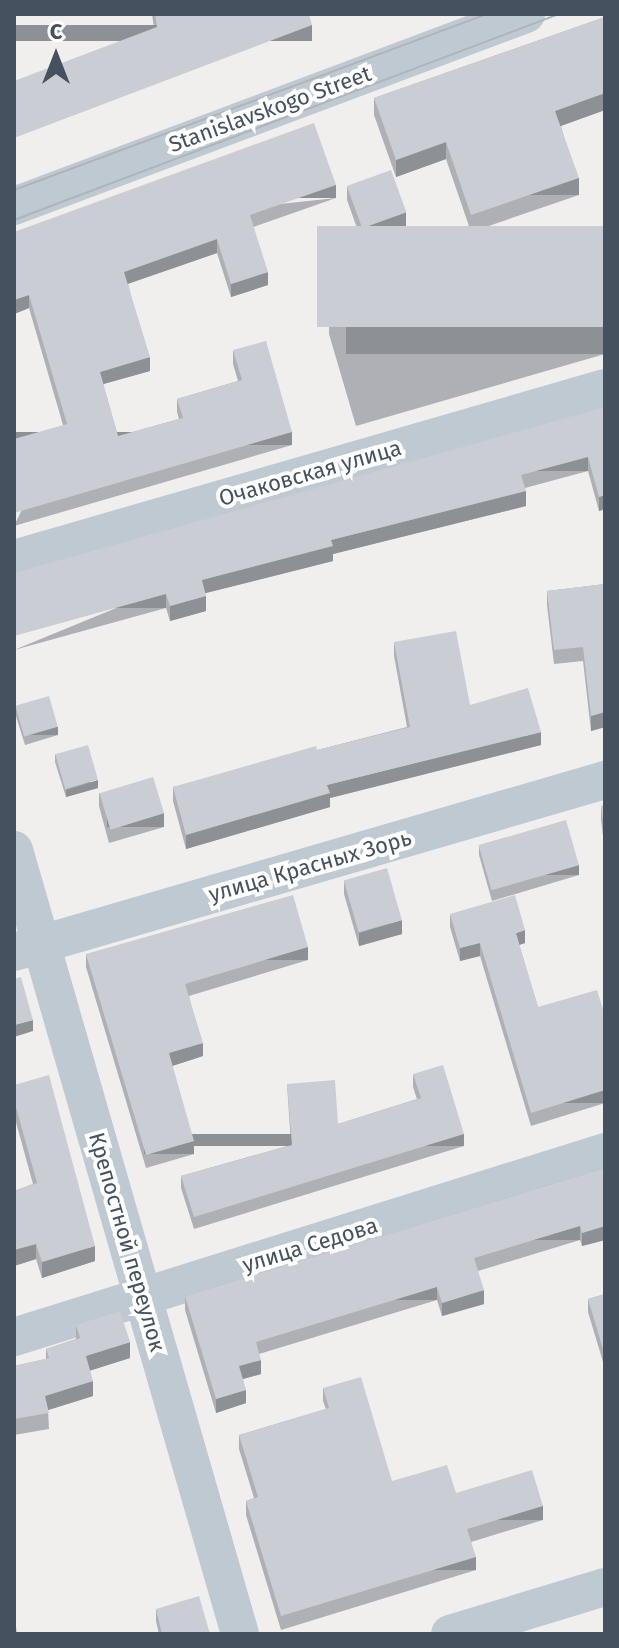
<!DOCTYPE html>
<html>
<head>
<meta charset="utf-8">
<style>
  body { margin:0 }
  #map { position:relative; width:619px; height:1648px; overflow:hidden; background:#f1eeee; font-family:"Fira Sans",sans-serif }
  div>[style] { position:absolute }
  [style*='--x'] { left:calc(var(--x)*1px); top:calc(var(--y)*1px); width:calc(var(--w)*1px); rotate:calc(var(--a)*1deg) }
  .minor>* { height:38px; margin:-19px; padding:0 19px; transform-origin:19px; border-radius:19px; background:#bec9d2 }
  .tram>* { height:2px; margin:-1px; padding:0 1px; transform-origin:1px; border-radius:1px; background:#b0b3ba }
  .wall>* { inset:0; background:#aeb0b6 }
  .shaded-wall>* { inset:0; background:#8d9094; transform-origin:0 0 }
  .building>* { inset:0; background:#cacdd4; transform-origin:0 0 }
  span { translate:-50% -50%; white-space:nowrap; text-align:center; line-height:1.15; -webkit-text-stroke:8px #fff; paint-order:stroke }
  .street-label { font-size:22px; color:#45515e }
  .frame { position:absolute; inset:0; border:16px solid #45515e; pointer-events:none }
  .north { position:absolute; left:16px; top:16px; width:80px; height:80px; -webkit-text-stroke:6px #fff; paint-order:stroke; rotate:0deg; font-size:22px; font-weight:700; line-height:32px; text-align:center; color:#45515e }
  .north::after { content:''; display:block; margin:auto; width:28px; height:36px; background:#45515e; clip-path:polygon(50% 0,100% 100%,50% 72%,0 100%) }
</style>
</head>
<body>
<div id="map">
  <div class="minor">
    <i style="--x:14;--y:206;--w:547;--a:-20.56"></i>
    <i style="--x:14;--y:559;--w:615;--a:-16.14"></i>
    <i style="--x:14;--y:850;--w:816;--a:73.92"></i>
    <i style="--x:14;--y:952;--w:616;--a:-16.23"></i>
    <i style="--x:14;--y:1337;--w:619;--a:-17.38"></i>
    <i style="--x:450;--y:1634;--w:162;--a:-16.9"></i>
  </div>
  <div class="tram">
    <i style="--x:14;--y:190;--w:505;--a:-20.41"></i>
    <i style="--x:14;--y:220;--w:583;--a:-20.71"></i>
  </div>
  <div class="wall">
    <i style="clip-path:polygon(152px 14px,309px 14px,312px 41px,154px 28px)"></i>
    <i style="clip-path:polygon(605px 17px,605px 110px,561px 126px,579px 195px,471px 232px,446px 159px,396px 177px,374px 115px,374px 98px)"></i>
    <i style="clip-path:polygon(347px 186px,406px 226px,362px 242px,347px 200px)"></i>
    <i style="clip-path:polygon(336px 198px,253px 227px,268px 285px,231px 297px,217px 253px,128px 284px,150px 371px,103px 384px,118px 436px,179px 419px,177px 412px,177px 399px,238px 381px,233px 364px,233px 350px,292px 445px,14px 526px,63px 425px,29px 308px,14px 314px,14px 232px)"></i>
    <i style="clip-path:polygon(605px 226px,605px 354px,356px 426px,329px 334px,329px 307px)"></i>
    <i style="clip-path:polygon(605px 407px,605px 510px,605px 509px,599px 511px,588px 471px,525px 488px,526px 506px,333px 554px,333px 561px,205px 593px,206px 611px,170px 621px,166px 608px,14px 650px)"></i>
    <i style="clip-path:polygon(605px 584px,605px 727px,591px 731px,583px 661px,554px 664px,547px 605px,547px 591px)"></i>
    <i style="clip-path:polygon(394px 642px,470px 705px,541px 745px,330px 798px,330px 807px,186px 849px,173px 801px,173px 787px,407px 727px,394px 656px)"></i>
    <i style="clip-path:polygon(15px 706px,58px 735px,25px 745px,15px 713px)"></i>
    <i style="clip-path:polygon(55px 754px,98px 788px,66px 797px,55px 762px)"></i>
    <i style="clip-path:polygon(99px 793px,164px 827px,109px 843px,99px 806px)"></i>
    <i style="clip-path:polygon(605px 805px,605px 852px,601px 820px,601px 806px)"></i>
    <i style="clip-path:polygon(479px 845px,579px 875px,492px 901px,479px 855px)"></i>
    <i style="clip-path:polygon(344px 880px,402px 934px,359px 946px,344px 894px)"></i>
    <i style="clip-path:polygon(450px 914px,525px 943px,519px 945px,538px 1007px,605px 1016px,605px 1103px,531px 1126px,480px 956px,460px 961px,450px 927px)"></i>
    <i style="clip-path:polygon(86px 954px,308px 960px,189px 996px,203px 1056px,172px 1066px,194px 1154px,146px 1168px,86px 967px)"></i>
    <i style="clip-path:polygon(413px 1074px,464px 1146px,194px 1229px,181px 1188px,181px 1176px,291px 1145px,287px 1084px,338px 1124px,417px 1099px,413px 1087px)"></i>
    <i style="clip-path:polygon(14px 1085px,95px 1261px,42px 1278px,36px 1259px,14px 1266px,14px 1191px,33px 1184px,14px 1115px)"></i>
    <i style="clip-path:polygon(605px 1168px,605px 1240px,582px 1246px,580px 1240px,478px 1271px,484px 1304px,442px 1316px,437px 1300px,259px 1354px,261px 1374px,243px 1379px,246px 1403px,216px 1413px,185px 1310px,185px 1296px)"></i>
    <i style="clip-path:polygon(605px 1294px,603px 1362px,588px 1312px,588px 1299px)"></i>
    <i style="clip-path:polygon(76px 1325px,130px 1358px,90px 1370px,93px 1396px,48px 1410px,49px 1429px,14px 1435px,14px 1366px,46px 1359px,46px 1349px,76px 1339px)"></i>
    <i style="clip-path:polygon(323px 1388px,392px 1481px,456px 1493px,543px 1520px,471px 1542px,476px 1570px,281px 1630px,246px 1515px,246px 1501px,254px 1498px,239px 1449px,239px 1435px,326px 1409px,323px 1401px)"></i>
    <i style="clip-path:polygon(156px 1609px,210px 1634px,159px 1634px,156px 1621px)"></i>
  </div>
  <div class="shaded-wall">
    <i style="left:312px;top:25px;width:16px;height:319px;rotate:90deg"></i>
    <i style="clip-path:polygon(605px 93px,605px 110px,555px 128px,555px 111px)"></i>
    <i style="clip-path:polygon(446px 142px,446px 159px,396px 177px,396px 160px)"></i>
    <i style="left:579px;top:178px;width:17px;height:114px;rotate:90deg"></i>
    <i style="left:336px;top:185px;width:13px;height:91px;rotate:90deg"></i>
    <i style="clip-path:polygon(406px 212px,406px 226px,362px 242px,362px 228px)"></i>
    <i style="clip-path:polygon(217px 239px,217px 253px,124px 285px,124px 272px)"></i>
    <i style="clip-path:polygon(268px 272px,268px 285px,231px 297px,231px 284px)"></i>
    <i style="clip-path:polygon(29px 295px,29px 308px,14px 314px,14px 300px)"></i>
    <i style="left:605px;top:327px;width:27px;height:259px;rotate:90deg"></i>
    <i style="clip-path:polygon(150px 357px,150px 371px,100px 385px,100px 372px)"></i>
    <i style="left:292px;top:432px;width:13px;height:290px;rotate:90deg"></i>
    <i style="left:588px;top:457px;width:14px;height:69px;rotate:90deg"></i>
    <i style="clip-path:polygon(526px 491px,526px 506px,333px 554px,333px 561px,202px 594px,202px 580px,331px 540px)"></i>
    <i style="clip-path:polygon(605px 495px,605px 509px,599px 511px,599px 497px)"></i>
    <i style="left:166px;top:594px;width:14px;height:158px;rotate:90deg"></i>
    <i style="clip-path:polygon(206px 596px,206px 611px,170px 621px,170px 606px)"></i>
    <i style="clip-path:polygon(605px 712px,605px 727px,591px 731px,591px 716px)"></i>
    <i style="left:58px;top:727px;width:8px;height:34px;rotate:90deg"></i>
    <i style="clip-path:polygon(541px 732px,541px 745px,330px 798px,330px 807px,186px 849px,186px 835px,327px 785px)"></i>
    <i style="clip-path:polygon(98px 780px,98px 788px,66px 797px,66px 790px)"></i>
    <i style="left:164px;top:813px;width:14px;height:57px;rotate:90deg"></i>
    <i style="left:579px;top:865px;width:10px;height:91px;rotate:90deg"></i>
    <i style="clip-path:polygon(402px 920px,402px 934px,359px 946px,359px 933px)"></i>
    <i style="clip-path:polygon(525px 930px,525px 943px,516px 946px,516px 933px)"></i>
    <i style="clip-path:polygon(480px 943px,480px 956px,460px 961px,460px 948px)"></i>
    <i style="left:308px;top:947px;width:13px;height:128px;rotate:90deg"></i>
    <i style="clip-path:polygon(33px 1020px,33px 1031px,14px 1037px,14px 1025px)"></i>
    <i style="clip-path:polygon(203px 1043px,203px 1056px,169px 1067px,169px 1053px)"></i>
    <i style="left:605px;top:1090px;width:13px;height:77px;rotate:90deg"></i>
    <i style="left:464px;top:1134px;width:12px;height:282px;rotate:90deg"></i>
    <i style="left:194px;top:1141px;width:13px;height:50px;rotate:90deg"></i>
    <i style="left:580px;top:1226px;width:14px;height:111px;rotate:90deg"></i>
    <i style="clip-path:polygon(605px 1226px,605px 1240px,582px 1246px,582px 1233px)"></i>
    <i style="clip-path:polygon(36px 1244px,36px 1259px,14px 1266px,14px 1250px)"></i>
    <i style="clip-path:polygon(95px 1246px,95px 1261px,42px 1278px,42px 1262px)"></i>
    <i style="left:437px;top:1287px;width:13px;height:189px;rotate:90deg"></i>
    <i style="clip-path:polygon(484px 1290px,484px 1304px,442px 1316px,442px 1303px)"></i>
    <i style="clip-path:polygon(130px 1342px,130px 1358px,86px 1372px,86px 1356px)"></i>
    <i style="left:605px;top:1348px;width:14px;height:2px;rotate:90deg"></i>
    <i style="clip-path:polygon(261px 1360px,261px 1374px,239px 1380px,239px 1366px)"></i>
    <i style="clip-path:polygon(93px 1381px,93px 1396px,45px 1411px,45px 1396px)"></i>
    <i style="clip-path:polygon(246px 1390px,246px 1403px,216px 1413px,216px 1399px)"></i>
    <i style="left:543px;top:1506px;width:14px;height:79px;rotate:90deg"></i>
    <i style="left:476px;top:1557px;width:13px;height:204px;rotate:90deg"></i>
  </div>
  <div class="building">
    <i style="clip-path:polygon(155px 14px,309px 14px,312px 25px,14px 138px,14px 81px,157px 27px)"></i>
    <i style="clip-path:polygon(605px 17px,605px 93px,555px 111px,579px 178px,471px 215px,446px 142px,396px 160px,374px 98px)"></i>
    <i style="clip-path:polygon(314px 123px,336px 185px,250px 215px,268px 272px,231px 284px,217px 239px,124px 272px,150px 357px,100px 372px,118px 436px,183px 418px,177px 399px,242px 380px,233px 350px,266px 341px,292px 432px,14px 513px,14px 439px,67px 424px,29px 295px,14px 300px,14px 232px)"></i>
    <i style="left:391px;top:170px;width:45px;height:47px;rotate:70deg"></i>
    <i style="left:605px;top:226px;width:101px;height:288px;rotate:90deg"></i>
    <i style="clip-path:polygon(605px 407px,605px 496px,605px 495px,599px 497px,588px 457px,521px 475px,526px 491px,331px 540px,333px 546px,202px 580px,206px 596px,170px 606px,166px 594px,14px 636px,14px 573px)"></i>
    <i style="clip-path:polygon(605px 584px,605px 712px,591px 716px,583px 647px,554px 650px,547px 591px)"></i>
    <i style="clip-path:polygon(456px 631px,470px 705px,528px 688px,541px 732px,327px 785px,330px 793px,186px 835px,173px 787px,316px 746px,317px 750px,410px 727px,394px 642px)"></i>
    <i style="left:49px;top:696px;width:32px;height:35px;rotate:74deg"></i>
    <i style="left:88px;top:745px;width:36px;height:34px;rotate:74deg"></i>
    <i style="left:153px;top:777px;width:38px;height:56px;rotate:73deg"></i>
    <i style="clip-path:polygon(605px 805px,605px 838px,601px 806px)"></i>
    <i style="left:566px;top:820px;width:47px;height:91px;rotate:74deg"></i>
    <i style="left:387px;top:868px;width:54px;height:45px;rotate:74deg"></i>
    <i style="clip-path:polygon(293px 895px,308px 947px,185px 984px,203px 1043px,169px 1053px,194px 1141px,146px 1155px,86px 954px)"></i>
    <i style="clip-path:polygon(515px 895px,525px 930px,516px 933px,538px 1007px,597px 990px,605px 1016px,605px 1090px,531px 1113px,480px 943px,460px 948px,450px 914px)"></i>
    <i style="clip-path:polygon(21px 977px,33px 1020px,14px 1025px,14px 979px)"></i>
    <i style="clip-path:polygon(443px 1065px,464px 1134px,194px 1217px,181px 1176px,292px 1145px,287px 1084px,335px 1080px,338px 1124px,421px 1098px,413px 1074px)"></i>
    <i style="clip-path:polygon(49px 1075px,95px 1246px,42px 1262px,36px 1244px,14px 1250px,14px 1191px,37px 1183px,14px 1100px,14px 1085px)"></i>
    <i style="clip-path:polygon(605px 1168px,605px 1226px,582px 1233px,580px 1226px,474px 1258px,484px 1290px,442px 1303px,437px 1287px,256px 1342px,261px 1360px,239px 1366px,246px 1390px,216px 1399px,185px 1296px)"></i>
    <i style="clip-path:polygon(605px 1294px,605px 1348px,603px 1349px,588px 1299px)"></i>
    <i style="clip-path:polygon(120px 1311px,130px 1342px,86px 1356px,93px 1381px,45px 1396px,49px 1413px,14px 1419px,14px 1366px,49px 1358px,46px 1349px,80px 1338px,76px 1325px)"></i>
    <i style="clip-path:polygon(361px 1377px,392px 1481px,447px 1465px,456px 1493px,532px 1470px,543px 1506px,467px 1529px,476px 1557px,281px 1616px,246px 1501px,258px 1497px,239px 1435px,329px 1408px,323px 1388px)"></i>
    <i style="clip-path:polygon(199px 1596px,210px 1634px,162px 1634px,156px 1609px)"></i>
    <i style="clip-path:polygon(14px 1619px,18px 1634px,14px 1634px)"></i>
  </div>
  <div class="street-label">
    <span style="left:270px;top:109px;rotate:-20deg">Stanislavskogo Street</span>
    <span style="left:310px;top:473px;rotate:-16deg">Очаковская улица</span>
    <span style="left:310px;top:866px;rotate:-16deg">улица Красных Зорь</span>
    <span style="left:127px;top:1242px;rotate:74deg">Крепостной переулок</span>
    <span style="left:310px;top:1245px;rotate:-17deg">улица Седова</span>
  </div>
  <div class="frame"></div>
  <div class="north">С</div>
</div>
</body>
</html>
